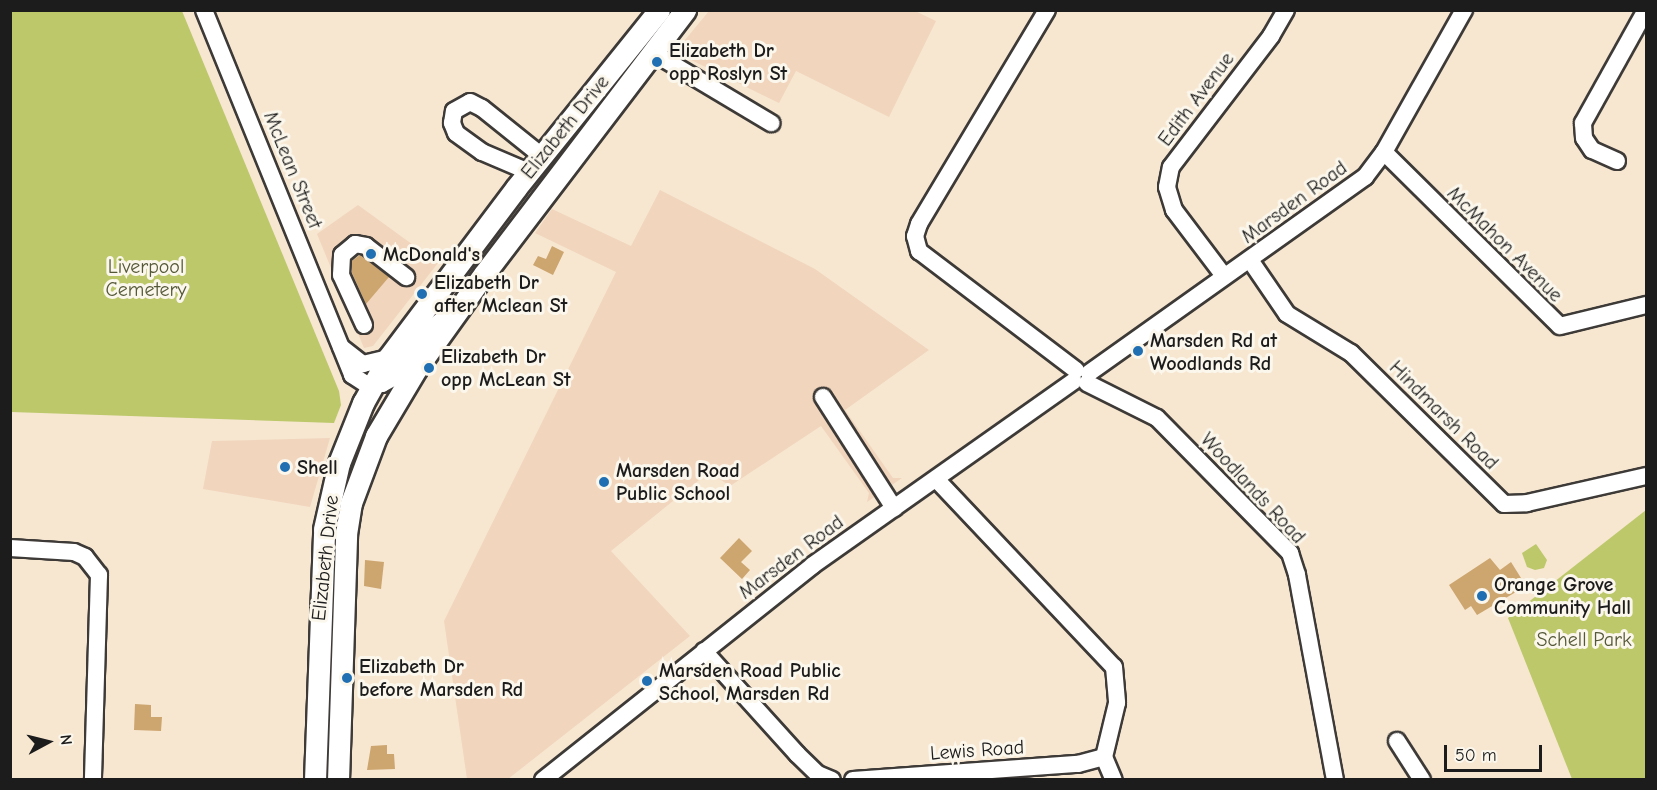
<!DOCTYPE html>
<html>
<head>
<meta charset="utf-8">
<style>
  body { margin:0 }
  #map { position:relative; width:1657px; height:790px; overflow:hidden; background:#f7e7d1; font-family:"Comic Neue",sans-serif }
  div>[style] { position:absolute }
  [style*='--x'] { left:calc(var(--x)*1px); top:calc(var(--y)*1px); width:calc(var(--w)*1px); rotate:calc(var(--a)*1deg) }
  .built>* { inset:0; background:#f1d5bd }
  .green>* { inset:0; background:#bcc86a }
  .building>* { inset:0; background:#cda56f }
  .roads { filter:drop-shadow(2px 0 #3d3a37) drop-shadow(-2px 0 #3d3a37) drop-shadow(0 2px #3d3a37) drop-shadow(0 -2px #3d3a37) }
  .minor>* { height:16px; margin:-8px; padding:0 8px; transform-origin:8px; border-radius:8px; background:#fff }
  .major>* { height:21px; margin:-10.5px; padding:0 10.5px; transform-origin:10.5px; border-radius:10.5px; background:#fff }
  .dots>* { width:16px; height:16px; translate:-50% -50%; box-sizing:border-box; border:3px solid #fbf7ec; border-radius:50% }
  span { translate:-50% -50%; white-space:nowrap; text-align:center; line-height:1.15; -webkit-text-stroke:6px #fbf7ec; paint-order:stroke }
  .poi-label { font-size:20px; color:#1c1c1c; font-weight:700 }
  .left { translate:0 -50%; text-align:left }
  .street-label { font-size:20px; color:#1c1c1c }
  .park-label { font-size:20px; color:#545837 }
  .frame { position:absolute; inset:0; border:12px solid #1c1c1c; pointer-events:none }
  .north { position:absolute; left:18px; top:712px; width:60px; height:60px; -webkit-text-stroke:4px #fbf7ec; paint-order:stroke; rotate:83deg; font-size:16px; font-weight:700; line-height:24px; text-align:center; color:#1c1c1c }
  .north::after { content:''; display:block; margin:auto; width:21px; height:27px; background:#1c1c1c; clip-path:polygon(50% 0,100% 100%,50% 72%,0 100%) }
  .scale { position:absolute; left:1444px; top:745px; width:98px; height:27px; box-sizing:border-box; border:3px solid #1c1c1c; border-top:0; padding-left:8px; font-size:18px; line-height:21px; white-space:nowrap; color:#1c1c1c; -webkit-text-stroke:4px #fbf7ec; paint-order:stroke }
</style>
</head>
<body>
<div id="map">
  <div class="built">
    <i style="clip-path:polygon(913px 10px,936px 21px,889px 117px,796px 71px,779px 103px,675px 52px,709px 11px)"></i>
    <i style="clip-path:polygon(660px 190px,815px 269px,929px 350px,845px 410px,893px 478px,902px 478px,867px 502px,869px 493px,821px 426px,730px 486px,709px 472px,611px 551px,690px 636px,508px 779px,467px 779px,444px 621px,616px 272px,535px 233px,552px 209px,631px 246px)"></i>
    <i style="clip-path:polygon(358px 205px,438px 263px,373px 346px,364px 348px,317px 234px)"></i>
    <i style="clip-path:polygon(330px 438px,310px 507px,203px 489px,212px 441px)"></i>
  </div>
  <div class="green">
    <i style="clip-path:polygon(11px 10px,182px 11px,339px 391px,341px 405px,334px 423px,11px 412px)"></i>
    <i style="clip-path:polygon(1646px 510px,1646px 779px,1572px 779px,1508px 618px)"></i>
    <i style="clip-path:polygon(1536px 544px,1547px 560px,1544px 568px,1535px 570px,1527px 567px,1522px 553px)"></i>
  </div>
  <div class="building">
    <i style="clip-path:polygon(552px 246px,564px 252px,553px 275px,533px 265px,538px 256px,546px 259px)"></i>
    <i style="clip-path:polygon(360px 255px,389px 277px,366px 304px,352px 273px,352px 261px)"></i>
    <i style="clip-path:polygon(739px 538px,752px 551px,741px 562px,750px 570px,742px 579px,720px 558px)"></i>
    <i style="clip-path:polygon(1490px 558px,1500px 570px,1511px 562px,1526px 586px,1477px 615px,1471px 606px,1465px 610px,1449px 585px)"></i>
    <i style="clip-path:polygon(365px 560px,384px 562px,381px 589px,364px 586px)"></i>
    <i style="clip-path:polygon(135px 704px,151px 705px,151px 717px,162px 717px,161px 731px,134px 730px)"></i>
    <i style="clip-path:polygon(387px 745px,387px 754px,394px 754px,395px 769px,367px 770px,371px 746px)"></i>
  </div>
  <div class="roads">
    <div class="minor">
      <i style="--x:204;--y:10;--w:394;--a:67.9"></i>
      <i style="--x:352;--y:375;--w:17;--a:33"></i>
      <i style="--x:366;--y:384;--w:16;--a:0"></i>
      <i style="--x:382;--y:384;--w:13;--a:-29"></i>
      <i style="--x:393;--y:378;--w:61;--a:-52.9"></i>
      <i style="--x:430;--y:329;--w:26;--a:-37"></i>
      <i style="--x:1047;--y:10;--w:249;--a:120.9"></i>
      <i style="--x:919;--y:224;--w:13;--a:108"></i>
      <i style="--x:915;--y:236;--w:16;--a:75"></i>
      <i style="--x:919;--y:251;--w:197;--a:37.2"></i>
      <i style="--x:652;--y:52;--w:139;--a:30.8"></i>
      <i style="--x:1384;--y:152;--w:247;--a:44.7"></i>
      <i style="--x:1560;--y:326;--w:89;--a:-13.7"></i>
      <i style="--x:1617;--y:161;--w:27;--a:-156"></i>
      <i style="--x:1592;--y:150;--w:14;--a:-124"></i>
      <i style="--x:1584;--y:138;--w:15;--a:-94"></i>
      <i style="--x:1583;--y:123;--w:129;--a:-60.9"></i>
      <i style="--x:529;--y:172;--w:51;--a:-156.9"></i>
      <i style="--x:482;--y:152;--w:32;--a:-144"></i>
      <i style="--x:456;--y:133;--w:11;--a:-112"></i>
      <i style="--x:452;--y:123;--w:12;--a:-81"></i>
      <i style="--x:454;--y:111;--w:18;--a:-29"></i>
      <i style="--x:470;--y:102;--w:13;--a:27"></i>
      <i style="--x:482;--y:108;--w:77;--a:38.7"></i>
      <i style="--x:1250;--y:260;--w:65;--a:55.6"></i>
      <i style="--x:1287;--y:314;--w:75;--a:31.4"></i>
      <i style="--x:1351;--y:353;--w:215;--a:44.6"></i>
      <i style="--x:1504;--y:504;--w:23;--a:-2"></i>
      <i style="--x:1527;--y:503;--w:122;--a:-12.8"></i>
      <i style="--x:1224;--y:276;--w:83;--a:-127.1"></i>
      <i style="--x:1174;--y:210;--w:24;--a:-107"></i>
      <i style="--x:1167;--y:187;--w:20;--a:-79"></i>
      <i style="--x:1171;--y:167;--w:165;--a:-52.6"></i>
      <i style="--x:1271;--y:36;--w:30;--a:-60"></i>
      <i style="--x:364;--y:325;--w:55;--a:-114.7"></i>
      <i style="--x:341;--y:275;--w:20;--a:-87"></i>
      <i style="--x:342;--y:255;--w:17;--a:-40"></i>
      <i style="--x:355;--y:244;--w:11;--a:10"></i>
      <i style="--x:366;--y:246;--w:51;--a:37.8"></i>
      <i style="--x:341;--y:347;--w:28;--a:38"></i>
      <i style="--x:363;--y:364;--w:26;--a:-13"></i>
      <i style="--x:1089;--y:373;--w:339;--a:-35.4"></i>
      <i style="--x:1365;--y:177;--w:31;--a:-53"></i>
      <i style="--x:1384;--y:152;--w:163;--a:-60.6"></i>
      <i style="--x:1087;--y:383;--w:78;--a:26.6"></i>
      <i style="--x:1157;--y:418;--w:190;--a:45.4"></i>
      <i style="--x:1290;--y:553;--w:23;--a:72"></i>
      <i style="--x:1297;--y:575;--w:208;--a:79.5"></i>
      <i style="--x:823;--y:397;--w:132;--a:57.4"></i>
      <i style="--x:936;--y:479;--w:259;--a:46.6"></i>
      <i style="--x:1114;--y:667;--w:36;--a:85"></i>
      <i style="--x:1117;--y:703;--w:56;--a:103.5"></i>
      <i style="--x:1104;--y:757;--w:25;--a:67"></i>
      <i style="--x:10;--y:548;--w:64;--a:3.6"></i>
      <i style="--x:74;--y:552;--w:12;--a:24"></i>
      <i style="--x:85;--y:557;--w:23;--a:52"></i>
      <i style="--x:99;--y:575;--w:205;--a:91.7"></i>
      <i style="--x:704;--y:651;--w:139;--a:47.9"></i>
      <i style="--x:797;--y:754;--w:29;--a:44"></i>
      <i style="--x:818;--y:774;--w:15;--a:23"></i>
      <i style="--x:1397;--y:741;--w:46;--a:57.3"></i>
      <i style="--x:543;--y:780;--w:345;--a:-38.5"></i>
      <i style="--x:813;--y:565;--w:319;--a:-35.2"></i>
      <i style="--x:853;--y:780;--w:226;--a:-4.1"></i>
      <i style="--x:1078;--y:764;--w:27;--a:-15"></i>
    </div>
    <div class="major">
      <i style="--x:315;--y:780;--w:251;--a:-87.9"></i>
      <i style="--x:324;--y:529;--w:68;--a:-77.2"></i>
      <i style="--x:339;--y:463;--w:65;--a:-68.2"></i>
      <i style="--x:363;--y:403;--w:51;--a:-60.9"></i>
      <i style="--x:388;--y:358;--w:213;--a:-53"></i>
      <i style="--x:516;--y:188;--w:228;--a:-51.2"></i>
      <i style="--x:338;--y:780;--w:246;--a:-88.1"></i>
      <i style="--x:346;--y:534;--w:31;--a:-81"></i>
      <i style="--x:351;--y:503;--w:72;--a:-69.5"></i>
      <i style="--x:376;--y:436;--w:78;--a:-59.2"></i>
      <i style="--x:416;--y:369;--w:117;--a:-54.4"></i>
      <i style="--x:484;--y:274;--w:332;--a:-52.7"></i>
    </div>
  </div>
  <div class="dots">
    <i style="left:657px;top:62px;background:#1f6fb2"></i>
    <i style="left:371px;top:254px;background:#1f6fb2"></i>
    <i style="left:422px;top:294px;background:#1f6fb2"></i>
    <i style="left:1138px;top:351px;background:#1f6fb2"></i>
    <i style="left:429px;top:368px;background:#1f6fb2"></i>
    <i style="left:285px;top:467px;background:#1f6fb2"></i>
    <i style="left:604px;top:482px;background:#1f6fb2"></i>
    <i style="left:1482px;top:596px;background:#1f6fb2"></i>
    <i style="left:347px;top:678px;background:#1f6fb2"></i>
    <i style="left:647px;top:681px;background:#1f6fb2"></i>
  </div>
  <div class="poi-label">
    <span class="left" style="left:669px;top:62px">Elizabeth Dr<br>opp Roslyn St</span>
    <span class="left" style="left:383px;top:254px">McDonald's</span>
    <span class="left" style="left:434px;top:294px">Elizabeth Dr<br>after Mclean St</span>
    <span class="left" style="left:1150px;top:352px">Marsden Rd at<br>Woodlands Rd</span>
    <span class="left" style="left:441px;top:368px">Elizabeth Dr<br>opp McLean St</span>
    <span class="left" style="left:297px;top:467px">Shell</span>
    <span class="left" style="left:616px;top:482px">Marsden Road<br>Public School</span>
    <span class="left" style="left:1494px;top:596px">Orange Grove<br>Community Hall</span>
    <span class="left" style="left:359px;top:678px">Elizabeth Dr<br>before Marsden Rd</span>
    <span class="left" style="left:659px;top:682px">Marsden Road Public<br>School, Marsden Rd</span>
  </div>
  <div class="street-label">
    <span style="left:1196px;top:99px;rotate:-53deg">Edith Avenue</span>
    <span style="left:565px;top:127px;rotate:-51deg">Elizabeth Drive</span>
    <span style="left:293px;top:170px;rotate:68deg">McLean Street</span>
    <span style="left:1294px;top:202px;rotate:-36deg">Marsden Road</span>
    <span style="left:1505px;top:244px;rotate:45deg">McMahon Avenue</span>
    <span style="left:1444px;top:415px;rotate:45deg">Hindmarsh Road</span>
    <span style="left:1253px;top:488px;rotate:47deg">Woodlands Road</span>
    <span style="left:791px;top:557px;rotate:-37deg">Marsden Road</span>
    <span style="left:325px;top:558px;rotate:-84deg">Elizabeth Drive</span>
    <span style="left:977px;top:750px;rotate:-4deg">Lewis Road</span>
  </div>
  <div class="park-label">
    <span style="left:146px;top:278px">Liverpool<br>Cemetery</span>
    <span style="left:1584px;top:639px">Schell Park</span>
  </div>
  <div class="frame"></div>
  <div class="north">N</div>
  <div class="scale">50 m</div>
</div>
</body>
</html>
